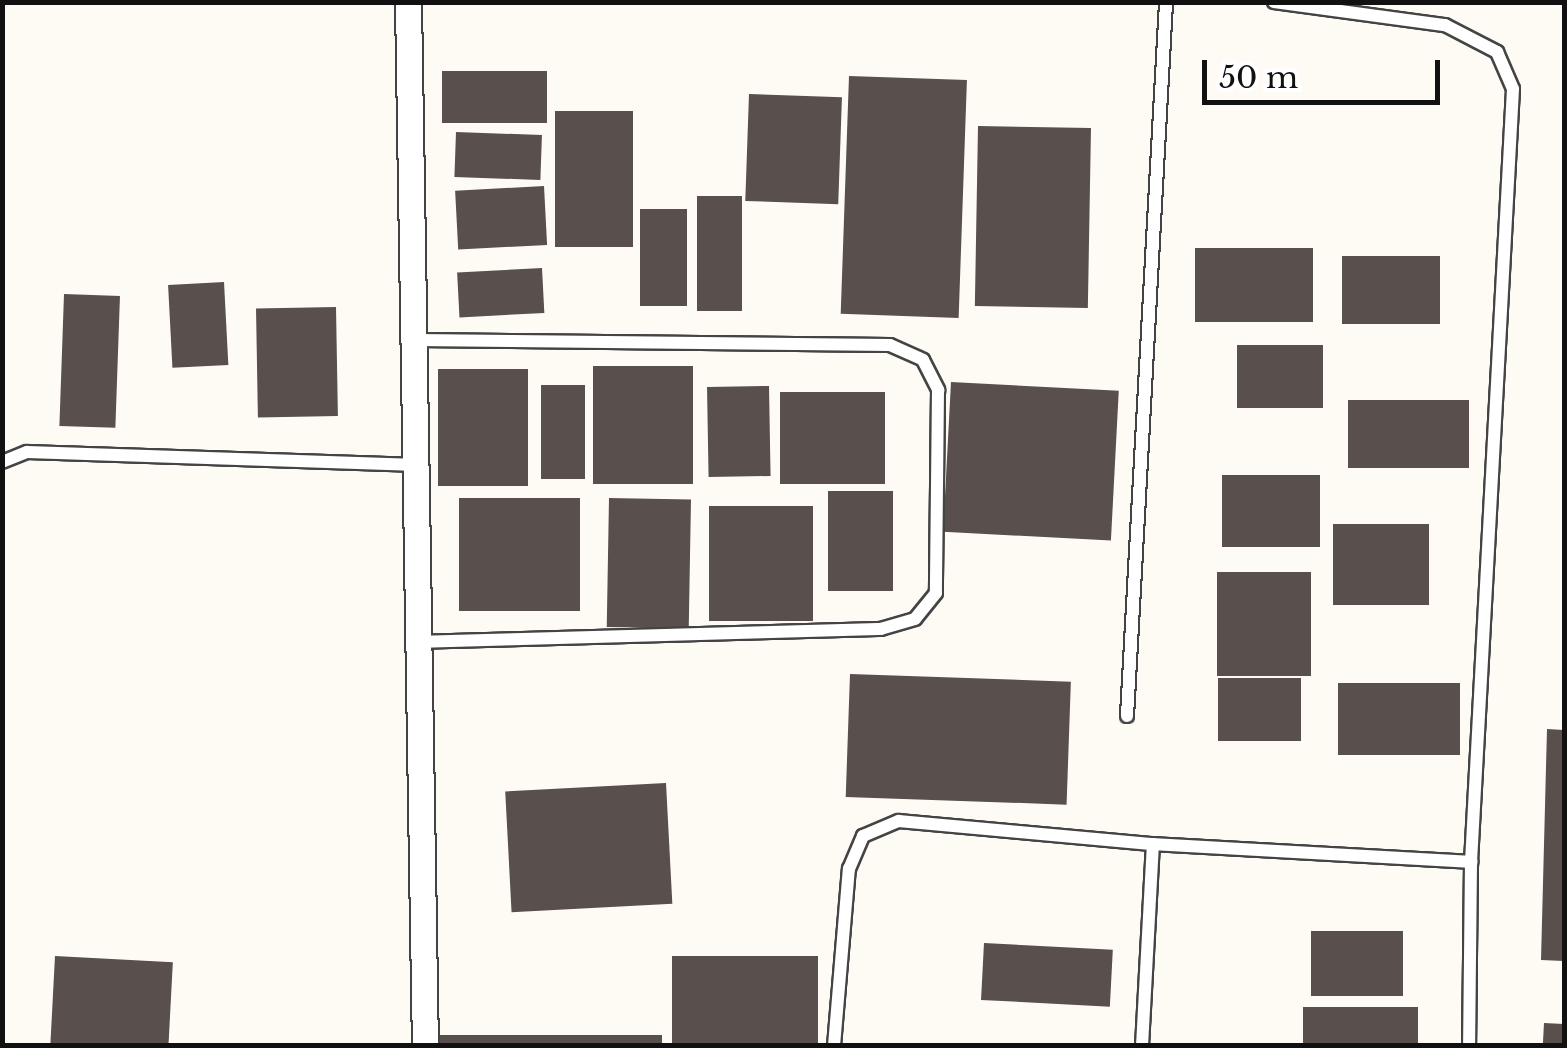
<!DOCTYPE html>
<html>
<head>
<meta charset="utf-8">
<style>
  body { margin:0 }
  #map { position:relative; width:1567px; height:1048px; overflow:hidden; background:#fefbf5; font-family:"Libre Baskerville",serif }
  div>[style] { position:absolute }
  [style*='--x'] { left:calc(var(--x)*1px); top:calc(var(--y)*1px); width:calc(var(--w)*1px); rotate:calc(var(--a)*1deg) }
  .building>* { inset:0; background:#594f4d; transform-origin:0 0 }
  .roads { filter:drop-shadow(2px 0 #444) drop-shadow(-2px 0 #444) drop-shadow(0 2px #444) drop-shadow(0 -2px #444) }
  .lane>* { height:12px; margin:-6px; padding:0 6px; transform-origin:6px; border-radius:6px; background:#fff }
  .street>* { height:25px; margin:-12.5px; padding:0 12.5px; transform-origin:12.5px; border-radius:12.5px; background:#fff }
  span { translate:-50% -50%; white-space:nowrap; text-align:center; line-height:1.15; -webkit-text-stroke:10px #fff; paint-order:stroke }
  .frame { position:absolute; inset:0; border:5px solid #111; pointer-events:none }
  .scale { position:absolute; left:1202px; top:60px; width:238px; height:45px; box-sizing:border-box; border:5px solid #111; border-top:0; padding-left:12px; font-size:30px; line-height:35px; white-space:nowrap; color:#111; -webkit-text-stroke:8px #fff; paint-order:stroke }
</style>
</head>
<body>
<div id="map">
  <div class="building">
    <i style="left:547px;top:71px;width:52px;height:105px;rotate:90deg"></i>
    <i style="left:849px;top:76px;width:118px;height:238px;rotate:2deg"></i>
    <i style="left:749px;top:94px;width:93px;height:107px;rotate:2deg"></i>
    <i style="left:555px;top:111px;width:78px;height:136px"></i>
    <i style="left:978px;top:126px;width:113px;height:180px;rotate:1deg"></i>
    <i style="left:456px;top:132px;width:86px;height:45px;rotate:2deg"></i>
    <i style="left:544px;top:186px;width:59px;height:89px;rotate:87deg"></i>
    <i style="left:697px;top:196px;width:45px;height:115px"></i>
    <i style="left:640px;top:209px;width:47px;height:97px"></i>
    <i style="left:1195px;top:248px;width:118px;height:74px"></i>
    <i style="left:1342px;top:256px;width:98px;height:68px"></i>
    <i style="left:542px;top:268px;width:45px;height:85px;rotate:87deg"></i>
    <i style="left:224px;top:282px;width:83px;height:56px;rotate:87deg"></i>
    <i style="left:64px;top:294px;width:56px;height:132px;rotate:2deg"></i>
    <i style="left:336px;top:307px;width:109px;height:80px;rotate:89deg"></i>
    <i style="left:1237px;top:345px;width:86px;height:63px"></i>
    <i style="left:593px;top:366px;width:100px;height:118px"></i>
    <i style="left:438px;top:369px;width:90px;height:117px"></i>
    <i style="left:951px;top:382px;width:168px;height:150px;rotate:3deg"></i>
    <i style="left:541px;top:385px;width:44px;height:94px"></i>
    <i style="left:769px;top:386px;width:90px;height:62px;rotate:89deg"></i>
    <i style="left:780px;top:392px;width:105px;height:92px"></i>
    <i style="left:1348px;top:400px;width:121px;height:68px"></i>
    <i style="left:1222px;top:475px;width:98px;height:72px"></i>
    <i style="left:828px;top:491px;width:65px;height:100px"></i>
    <i style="left:459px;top:498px;width:121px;height:113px"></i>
    <i style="left:609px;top:498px;width:82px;height:129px;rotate:1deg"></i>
    <i style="left:709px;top:506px;width:104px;height:115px"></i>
    <i style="left:1333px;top:524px;width:96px;height:81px"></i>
    <i style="left:1217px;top:572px;width:94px;height:104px"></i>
    <i style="left:850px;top:674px;width:221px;height:123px;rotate:2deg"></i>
    <i style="left:1218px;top:678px;width:83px;height:63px"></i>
    <i style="left:1338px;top:683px;width:122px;height:72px"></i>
    <i style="clip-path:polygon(1547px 729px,1564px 730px,1564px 961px,1541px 960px)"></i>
    <i style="left:666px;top:783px;width:121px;height:161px;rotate:87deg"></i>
    <i style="left:1311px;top:931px;width:92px;height:65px"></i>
    <i style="left:984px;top:943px;width:129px;height:57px;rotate:3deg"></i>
    <i style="left:55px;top:956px;width:118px;height:90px;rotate:3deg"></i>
    <i style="left:672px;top:956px;width:146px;height:90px"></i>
    <i style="left:1303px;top:1007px;width:115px;height:39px"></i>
    <i style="left:1544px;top:1023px;width:20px;height:23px;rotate:3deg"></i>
    <i style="left:440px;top:1035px;width:222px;height:11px"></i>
  </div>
  <div class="roads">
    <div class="lane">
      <i style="--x:1274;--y:2;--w:173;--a:7.7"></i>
      <i style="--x:1445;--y:25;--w:59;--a:27.4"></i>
      <i style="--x:1497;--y:52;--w:40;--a:66.6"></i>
      <i style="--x:1513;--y:89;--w:774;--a:93.11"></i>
      <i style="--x:1471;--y:862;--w:184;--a:90.6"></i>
      <i style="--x:416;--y:340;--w:474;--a:0.6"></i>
      <i style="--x:890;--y:345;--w:36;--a:24"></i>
      <i style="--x:923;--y:360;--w:34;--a:63"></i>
      <i style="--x:938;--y:390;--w:203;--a:90.6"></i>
      <i style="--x:936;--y:593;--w:33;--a:129"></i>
      <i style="--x:915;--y:619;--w:35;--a:164"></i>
      <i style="--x:881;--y:629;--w:460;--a:178.4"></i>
      <i style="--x:2;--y:462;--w:27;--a:-22"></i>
      <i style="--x:27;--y:452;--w:391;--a:1.9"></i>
      <i style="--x:1127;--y:716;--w:715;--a:-86.87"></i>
      <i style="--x:834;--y:1046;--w:178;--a:-85.2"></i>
      <i style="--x:849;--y:869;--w:36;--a:-67"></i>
      <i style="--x:863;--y:836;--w:39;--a:-23"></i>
      <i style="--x:899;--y:821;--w:255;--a:5.2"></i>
      <i style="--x:1142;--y:1046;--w:202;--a:-86.9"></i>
      <i style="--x:1153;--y:844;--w:319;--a:3.2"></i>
    </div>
    <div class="street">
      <i style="--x:408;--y:2;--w:1044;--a:89.07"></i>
    </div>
  </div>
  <div class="frame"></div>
  <div class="scale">50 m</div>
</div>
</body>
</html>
